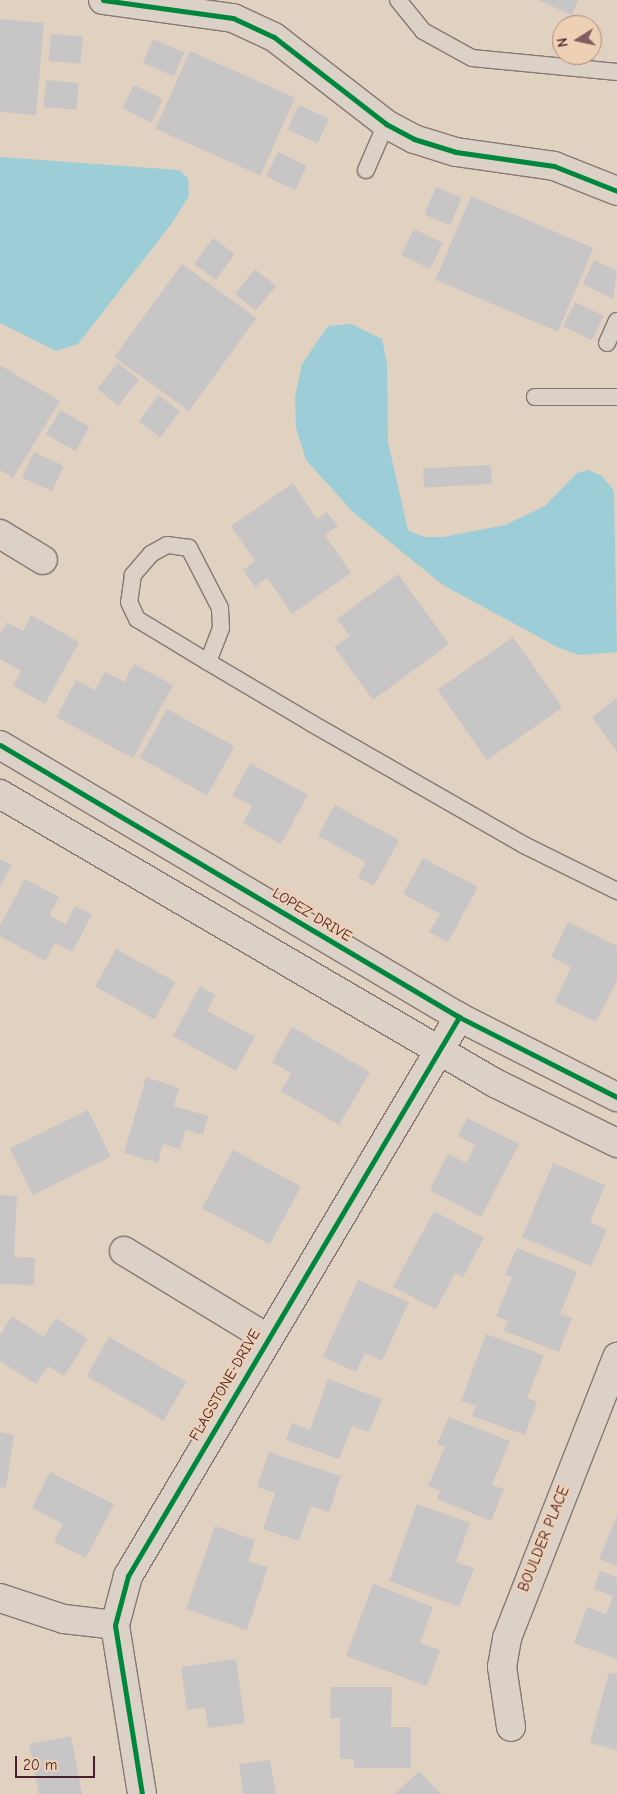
<!DOCTYPE html>
<html>
<head>
<meta charset="utf-8">
<style>
  body { margin:0 }
  #map { position:relative; width:617px; height:1794px; overflow:hidden; background:#e1d1c1; font-family:"Comic Neue",sans-serif }
  div>[style] { position:absolute }
  [style*='--x'] { left:calc(var(--x)*1px); top:calc(var(--y)*1px); width:calc(var(--w)*1px); rotate:calc(var(--a)*1deg) }
  .water>* { inset:0; background:#9dcdd7 }
  .building>* { inset:0; background:#c8c5c6; transform-origin:0 0 }
  .roads { filter:drop-shadow(1px 0 #867772) drop-shadow(-1px 0 #867772) drop-shadow(0 1px #867772) drop-shadow(0 -1px #867772) }
  .lane>* { height:16px; margin:-8px; padding:0 8px; transform-origin:8px; border-radius:8px; background:#dcd1c6 }
  .street>* { height:28px; margin:-14px; padding:0 14px; transform-origin:14px; border-radius:14px; background:#dcd1c6 }
  .cycleway>* { height:5px; margin:-2.5px; padding:0 2.5px; transform-origin:2.5px; border-radius:2.5px; background:#00873e }
  span { translate:-50% -50%; white-space:nowrap; text-align:center; line-height:1.15; -webkit-text-stroke:4.5px #eed1b4; paint-order:stroke }
  .street-label { font-size:15px; color:#4a1f2b }
  .north { position:absolute; left:552px; top:15px; width:50px; height:50px; box-sizing:border-box; background:#eed1b4; border:1px solid #ac8a7d; border-radius:50%; rotate:260deg; font-size:14px; font-weight:700; line-height:20px; text-align:center; color:#4a1f2b }
  .north::after { content:''; display:block; margin:auto; width:18px; height:22px; background:#7f5d60; clip-path:polygon(50% 0,100% 100%,50% 72%,0 100%) }
  .scale { position:absolute; left:15px; top:1756px; width:80px; height:22px; box-sizing:border-box; border:2px solid #4a1f2b; border-top:0; padding-left:6px; font-size:15px; line-height:18px; white-space:nowrap; color:#4a1f2b; -webkit-text-stroke:4px #eed1b4; paint-order:stroke }
</style>
</head>
<body>
<div id="map">
  <div class="water">
    <i style="clip-path:polygon(0 157px,179px 170px,188px 178px,189px 196px,172px 223px,78px 344px,56px 351px,0 323px)"></i>
    <i style="clip-path:polygon(351px 324px,382px 339px,387px 363px,388px 442px,408px 530px,424px 537px,443px 537px,505px 525px,545px 506px,577px 473px,588px 470px,602px 476px,614px 491px,617px 652px,579px 655px,557px 647px,443px 585px,353px 512px,306px 460px,296px 428px,295px 397px,302px 364px,328px 326px)"></i>
  </div>
  <div class="building">
    <i style="clip-path:polygon(538px 0,578px 0,572px 15px)"></i>
    <i style="clip-path:polygon(0 19px,44px 23px,36px 115px,0 112px)"></i>
    <i style="left:51px;top:34px;width:32px;height:27px;rotate:5deg"></i>
    <i style="left:153px;top:39px;width:34px;height:26px;rotate:23deg"></i>
    <i style="left:190px;top:51px;width:115px;height:85px;rotate:24deg"></i>
    <i style="left:46px;top:80px;width:33px;height:27px;rotate:5deg"></i>
    <i style="left:134px;top:85px;width:32px;height:26px;rotate:26deg"></i>
    <i style="left:299px;top:105px;width:33px;height:27px;rotate:25deg"></i>
    <i style="left:278px;top:152px;width:32px;height:27px;rotate:26deg"></i>
    <i style="left:436px;top:187px;width:28px;height:30px;rotate:23deg"></i>
    <i style="left:471px;top:196px;width:133px;height:91px;rotate:23deg"></i>
    <i style="left:414px;top:229px;width:32px;height:29px;rotate:26deg"></i>
    <i style="left:213px;top:238px;width:27px;height:32px;rotate:36deg"></i>
    <i style="clip-path:polygon(594px 260px,617px 271px,613px 299px,583px 284px)"></i>
    <i style="left:182px;top:264px;width:92px;height:115px;rotate:36deg"></i>
    <i style="left:255px;top:269px;width:27px;height:32px;rotate:39deg"></i>
    <i style="left:575px;top:302px;width:32px;height:27px;rotate:26deg"></i>
    <i style="left:118px;top:363px;width:27px;height:33px;rotate:39deg"></i>
    <i style="clip-path:polygon(0 365px,60px 401px,13px 478px,0 470px)"></i>
    <i style="left:158px;top:395px;width:27px;height:33px;rotate:36deg"></i>
    <i style="left:60px;top:410px;width:34px;height:28px;rotate:30deg"></i>
    <i style="left:34px;top:452px;width:33px;height:28px;rotate:25deg"></i>
    <i style="left:491px;top:465px;width:19px;height:68px;rotate:87deg"></i>
    <i style="clip-path:polygon(293px 483px,317px 519px,327px 512px,338px 526px,325px 535px,351px 573px,292px 614px,267px 578px,255px 587px,243px 570px,255px 561px,231px 526px)"></i>
    <i style="clip-path:polygon(398px 574px,449px 644px,373px 700px,334px 647px,350px 636px,337px 619px)"></i>
    <i style="clip-path:polygon(31px 615px,79px 642px,45px 704px,13px 686px,21px 671px,0 659px,0 634px,7px 622px,23px 631px)"></i>
    <i style="left:513px;top:637px;width:86px;height:92px;rotate:55deg"></i>
    <i style="clip-path:polygon(134px 664px,173px 685px,133px 758px,56px 717px,76px 680px,95px 690px,105px 672px,124px 682px)"></i>
    <i style="clip-path:polygon(617px 698px,617px 752px,592px 717px)"></i>
    <i style="left:167px;top:709px;width:77px;height:56px;rotate:29deg"></i>
    <i style="clip-path:polygon(250px 763px,308px 795px,281px 844px,243px 823px,252px 806px,232px 796px)"></i>
    <i style="clip-path:polygon(335px 805px,399px 840px,374px 886px,358px 877px,366px 862px,318px 836px)"></i>
    <i style="clip-path:polygon(423px 858px,478px 887px,448px 942px,429px 932px,440px 914px,403px 894px)"></i>
    <i style="clip-path:polygon(0 859px,12px 865px,0 887px)"></i>
    <i style="clip-path:polygon(25px 879px,59px 897px,49px 915px,66px 924px,75px 906px,92px 915px,72px 952px,55px 943px,45px 961px,0 936px,0 925px)"></i>
    <i style="clip-path:polygon(568px 922px,617px 946px,617px 980px,596px 1022px,555px 1002px,571px 967px,551px 957px)"></i>
    <i style="left:116px;top:949px;width:68px;height:43px;rotate:29deg"></i>
    <i style="clip-path:polygon(200px 986px,216px 995px,207px 1011px,255px 1037px,236px 1071px,173px 1036px)"></i>
    <i style="clip-path:polygon(292px 1027px,370px 1072px,339px 1125px,281px 1091px,291px 1073px,272px 1062px)"></i>
    <i style="clip-path:polygon(146px 1077px,179px 1088px,174px 1106px,208px 1116px,203px 1135px,186px 1130px,180px 1149px,163px 1144px,158px 1163px,124px 1153px)"></i>
    <i style="left:88px;top:1110px;width:52px;height:87px;rotate:64deg"></i>
    <i style="clip-path:polygon(467px 1118px,519px 1144px,481px 1217px,430px 1190px,448px 1154px,466px 1163px,475px 1145px,458px 1136px)"></i>
    <i style="left:233px;top:1150px;width:77px;height:66px;rotate:28deg"></i>
    <i style="clip-path:polygon(553px 1163px,605px 1185px,590px 1222px,607px 1230px,591px 1266px,522px 1237px)"></i>
    <i style="clip-path:polygon(0 1195px,17px 1196px,14px 1257px,35px 1258px,34px 1285px,0 1284px)"></i>
    <i style="clip-path:polygon(434px 1211px,484px 1238px,463px 1277px,455px 1273px,436px 1309px,393px 1287px)"></i>
    <i style="clip-path:polygon(517px 1248px,577px 1272px,560px 1314px,572px 1318px,559px 1352px,504px 1331px,508px 1321px,496px 1316px,512px 1277px,505px 1275px)"></i>
    <i style="clip-path:polygon(358px 1280px,409px 1302px,382px 1361px,365px 1353px,356px 1372px,323px 1357px)"></i>
    <i style="clip-path:polygon(12px 1316px,44px 1337px,56px 1318px,88px 1339px,64px 1376px,48px 1366px,36px 1384px,0 1361px,0 1335px)"></i>
    <i style="clip-path:polygon(486px 1334px,544px 1355px,527px 1398px,537px 1402px,525px 1435px,472px 1416px,476px 1406px,461px 1401px)"></i>
    <i style="left:109px;top:1337px;width:89px;height:45px;rotate:30deg"></i>
    <i style="clip-path:polygon(328px 1379px,382px 1399px,369px 1432px,352px 1426px,339px 1459px,286px 1440px,292px 1423px,310px 1430px)"></i>
    <i style="clip-path:polygon(449px 1417px,510px 1441px,492px 1485px,504px 1489px,491px 1521px,437px 1499px,440px 1491px,428px 1486px,445px 1447px,437px 1444px)"></i>
    <i style="clip-path:polygon(0 1432px,14px 1435px,6px 1488px,0 1487px)"></i>
    <i style="clip-path:polygon(269px 1452px,341px 1476px,329px 1512px,311px 1506px,299px 1541px,263px 1529px,275px 1493px,257px 1487px)"></i>
    <i style="clip-path:polygon(50px 1472px,114px 1504px,86px 1558px,54px 1542px,63px 1524px,32px 1508px)"></i>
    <i style="clip-path:polygon(417px 1504px,470px 1523px,456px 1562px,474px 1568px,459px 1607px,389px 1581px)"></i>
    <i style="clip-path:polygon(617px 1516px,617px 1566px,599px 1559px)"></i>
    <i style="clip-path:polygon(215px 1526px,255px 1540px,248px 1561px,268px 1567px,247px 1630px,186px 1609px)"></i>
    <i style="clip-path:polygon(600px 1571px,617px 1577px,617px 1659px,574px 1643px,587px 1607px,606px 1614px,613px 1596px,594px 1589px)"></i>
    <i style="clip-path:polygon(373px 1584px,433px 1607px,420px 1643px,440px 1650px,427px 1686px,346px 1656px)"></i>
    <i style="clip-path:polygon(236px 1659px,245px 1723px,208px 1728px,205px 1707px,187px 1710px,181px 1667px)"></i>
    <i style="clip-path:polygon(609px 1672px,617px 1674px,617px 1750px,590px 1743px)"></i>
    <i style="clip-path:polygon(331px 1687px,392px 1687px,391px 1727px,411px 1727px,411px 1768px,354px 1768px,354px 1759px,340px 1759px,340px 1718px,330px 1718px)"></i>
    <i style="clip-path:polygon(71px 1736px,82px 1794px,39px 1794px,29px 1744px)"></i>
    <i style="clip-path:polygon(270px 1760px,276px 1794px,243px 1794px,239px 1764px)"></i>
    <i style="clip-path:polygon(419px 1771px,441px 1794px,395px 1794px)"></i>
  </div>
  <div class="roads">
    <div class="lane">
      <i style="--x:398;--y:0;--w:40;--a:51"></i>
      <i style="--x:423;--y:31;--w:56;--a:28.9"></i>
      <i style="--x:472;--y:58;--w:146;--a:5.5"></i>
      <i style="--x:366;--y:170;--w:50;--a:-66.5"></i>
      <i style="--x:607;--y:343;--w:24;--a:-66"></i>
      <i style="--x:535;--y:397;--w:82;--a:0"></i>
      <i style="--x:208;--y:662;--w:36;--a:-69"></i>
      <i style="--x:221;--y:628;--w:20;--a:-93"></i>
      <i style="--x:220;--y:608;--w:68;--a:-117.3"></i>
      <i style="--x:189;--y:548;--w:22;--a:-172"></i>
      <i style="--x:167;--y:545;--w:18;--a:151"></i>
      <i style="--x:151;--y:554;--w:28;--a:131"></i>
      <i style="--x:133;--y:575;--w:27;--a:98"></i>
      <i style="--x:129;--y:602;--w:19;--a:65"></i>
      <i style="--x:137;--y:619;--w:83;--a:31.2"></i>
      <i style="--x:208;--y:662;--w:120;--a:30.6"></i>
      <i style="--x:311;--y:723;--w:245;--a:29.8"></i>
      <i style="--x:524;--y:845;--w:104;--a:26.3"></i>
    </div>
    <div class="street">
      <i style="--x:103;--y:0;--w:131;--a:7.9"></i>
      <i style="--x:233;--y:18;--w:45;--a:24.9"></i>
      <i style="--x:274;--y:37;--w:142;--a:37.8"></i>
      <i style="--x:386;--y:124;--w:32;--a:28"></i>
      <i style="--x:414;--y:139;--w:44;--a:17.2"></i>
      <i style="--x:456;--y:152;--w:99;--a:8.1"></i>
      <i style="--x:554;--y:166;--w:68;--a:21.6"></i>
      <i style="--x:0;--y:534;--w:50;--a:31.2"></i>
      <i style="--x:0;--y:745;--w:534;--a:30.65"></i>
      <i style="--x:459;--y:1017;--w:177;--a:26.9"></i>
      <i style="--x:0;--y:794;--w:573;--a:30.28"></i>
      <i style="--x:495;--y:1083;--w:136;--a:26.2"></i>
      <i style="--x:124;--y:1251;--w:167;--a:31.3"></i>
      <i style="--x:0;--y:1598;--w:67;--a:18.2"></i>
      <i style="--x:64;--y:1619;--w:51;--a:6.7"></i>
      <i style="--x:511;--y:1727;--w:61;--a:-98.5"></i>
      <i style="--x:502;--y:1667;--w:29;--a:-80"></i>
      <i style="--x:507;--y:1638;--w:302;--a:-68.6"></i>
      <i style="--x:142;--y:1794;--w:171;--a:-99.1"></i>
      <i style="--x:115;--y:1625;--w:51;--a:-75.1"></i>
      <i style="--x:128;--y:1576;--w:650;--a:-59.37"></i>
    </div>
  </div>
  <div class="cycleway">
    <i style="--x:103;--y:0;--w:131;--a:7.9"></i>
    <i style="--x:233;--y:18;--w:45;--a:24.9"></i>
    <i style="--x:274;--y:37;--w:142;--a:37.8"></i>
    <i style="--x:386;--y:124;--w:32;--a:28"></i>
    <i style="--x:414;--y:139;--w:44;--a:17.2"></i>
    <i style="--x:456;--y:152;--w:99;--a:8.1"></i>
    <i style="--x:554;--y:166;--w:68;--a:21.6"></i>
    <i style="--x:0;--y:745;--w:534;--a:30.65"></i>
    <i style="--x:459;--y:1017;--w:177;--a:26.9"></i>
    <i style="--x:142;--y:1794;--w:171;--a:-99.1"></i>
    <i style="--x:115;--y:1625;--w:51;--a:-75.1"></i>
    <i style="--x:128;--y:1576;--w:650;--a:-59.37"></i>
  </div>
  <div class="street-label">
    <span style="left:312px;top:915px;rotate:31deg">LOPEZ DRIVE</span>
    <span style="left:225px;top:1385px;rotate:-60deg">FLAGSTONE DRIVE</span>
    <span style="left:544px;top:1539px;rotate:-68deg">BOULDER PLACE</span>
  </div>
  <div class="north">N</div>
  <div class="scale">20 m</div>
</div>
</body>
</html>
